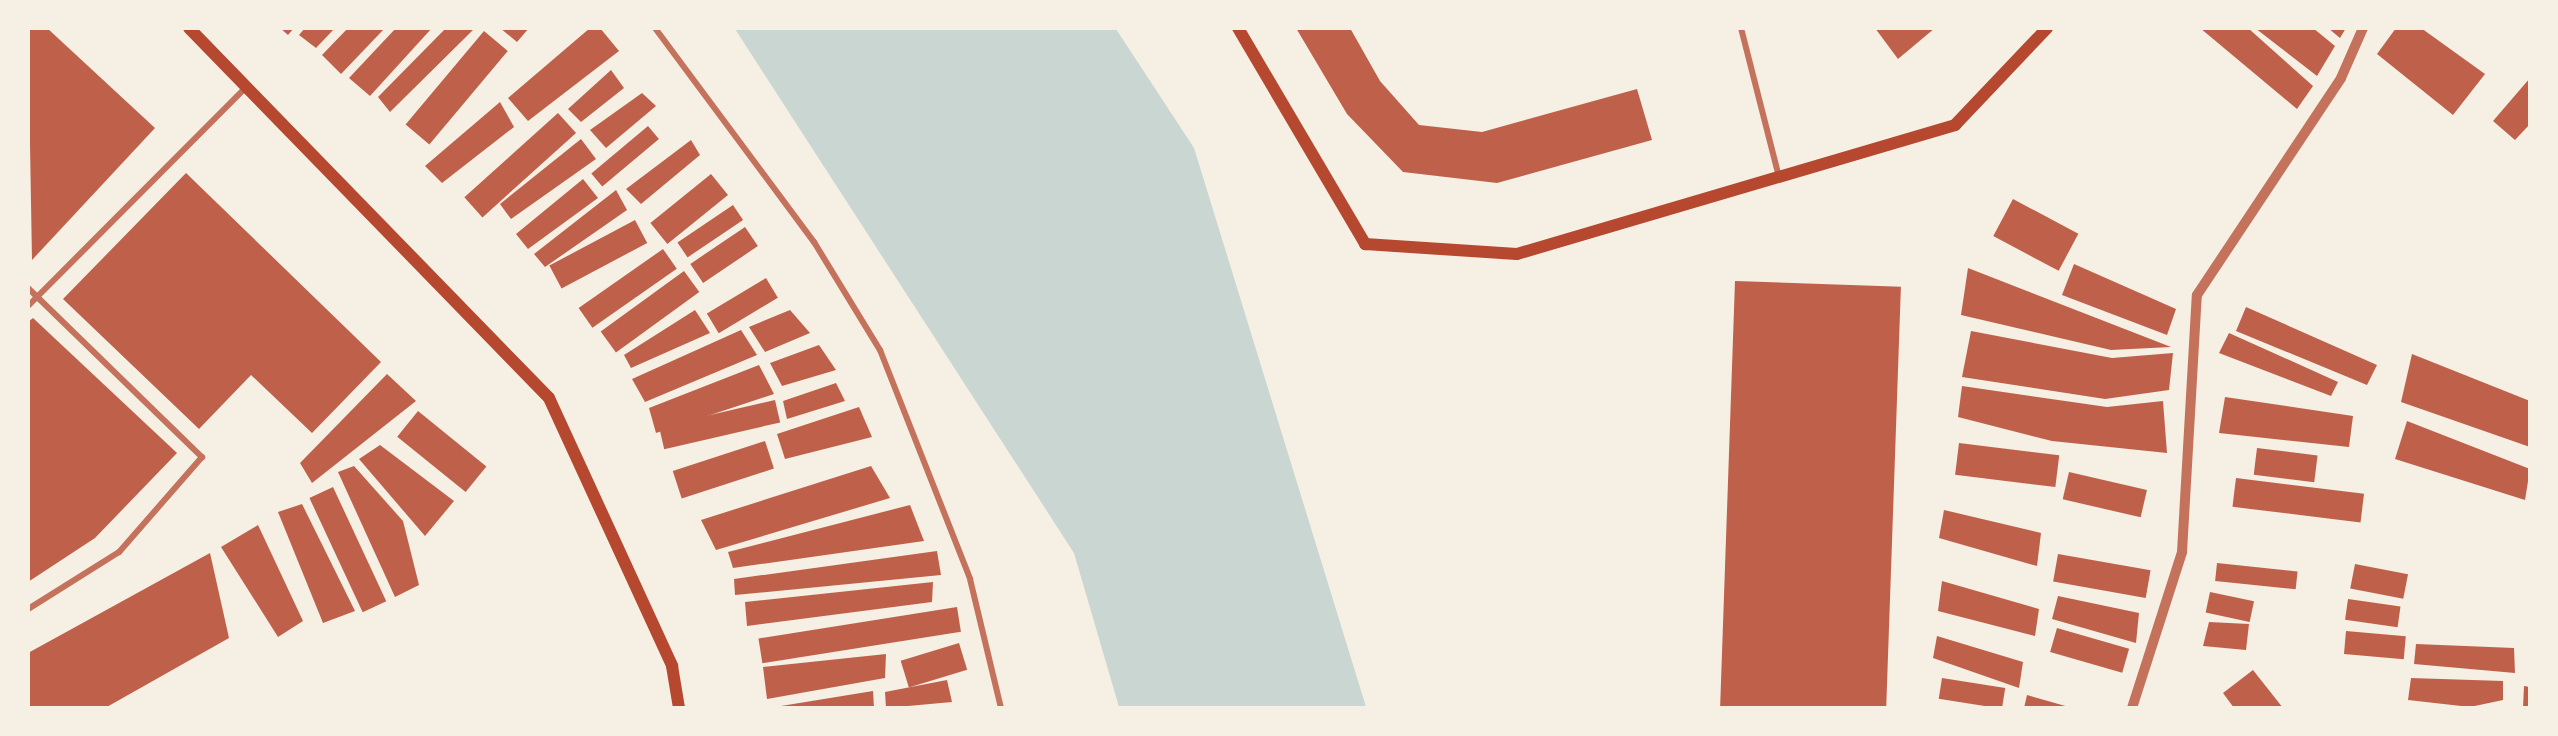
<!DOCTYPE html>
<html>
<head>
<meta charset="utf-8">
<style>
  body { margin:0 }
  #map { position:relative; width:2558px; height:736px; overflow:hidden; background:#f6efe4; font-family:"Sofia Sans Condensed",sans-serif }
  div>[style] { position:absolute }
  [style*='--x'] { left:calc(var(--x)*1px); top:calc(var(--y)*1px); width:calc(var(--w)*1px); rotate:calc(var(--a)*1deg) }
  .water>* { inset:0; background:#c9d6d2 }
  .building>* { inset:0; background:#bf614a; transform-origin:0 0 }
  .minor>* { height:6px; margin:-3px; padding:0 3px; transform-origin:3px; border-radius:3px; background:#c5725c }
  .tertiary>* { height:10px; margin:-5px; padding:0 5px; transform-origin:5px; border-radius:5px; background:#c5725c }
  .secondary>* { height:12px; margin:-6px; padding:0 6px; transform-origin:6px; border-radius:6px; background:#b5482f }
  span { translate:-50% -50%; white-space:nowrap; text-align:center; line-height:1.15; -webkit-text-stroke:6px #f6efe4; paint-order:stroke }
  .frame { position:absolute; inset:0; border:30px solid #f6efe4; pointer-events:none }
</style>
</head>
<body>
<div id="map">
  <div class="water">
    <i style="clip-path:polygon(735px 29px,1116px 29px,1194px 148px,1366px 707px,1119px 707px,1074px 553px)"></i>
  </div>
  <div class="building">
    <i style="clip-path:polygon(28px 28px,47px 28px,155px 128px,32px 260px)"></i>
    <i style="clip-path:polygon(280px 28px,294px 28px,288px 35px)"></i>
    <i style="clip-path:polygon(305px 28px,335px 28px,316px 48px,299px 35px)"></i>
    <i style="clip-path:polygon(348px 28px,385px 28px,341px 74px,322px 55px)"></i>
    <i style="clip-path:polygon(396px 28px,432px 28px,370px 96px,349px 78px)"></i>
    <i style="clip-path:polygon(446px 28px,475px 28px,390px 112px,378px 97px)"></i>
    <i style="clip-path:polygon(500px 28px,529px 28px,517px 42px)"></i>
    <i style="clip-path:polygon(590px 28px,600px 28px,619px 51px,528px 121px,508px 98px)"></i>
    <i style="clip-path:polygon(1296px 28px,1350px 28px,1380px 81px,1419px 125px,1482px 132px,1637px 89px,1652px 140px,1497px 183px,1403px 172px,1347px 114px)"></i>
    <i style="clip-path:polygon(1875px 28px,1935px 28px,1898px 59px)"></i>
    <i style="clip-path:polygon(2200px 28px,2248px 28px,2313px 86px,2297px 109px)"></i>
    <i style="clip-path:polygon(2255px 28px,2313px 28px,2335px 46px,2317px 76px)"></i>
    <i style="clip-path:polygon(2328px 28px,2346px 28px,2340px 38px)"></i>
    <i style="clip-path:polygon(2396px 28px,2421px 28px,2485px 74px,2453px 115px,2377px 54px)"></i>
    <i style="left:484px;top:31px;width:31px;height:122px;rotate:40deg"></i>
    <i style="clip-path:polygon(611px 70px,624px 88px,581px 122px,568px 109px)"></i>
    <i style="clip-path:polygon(2530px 78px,2530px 124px,2515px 140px,2493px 121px)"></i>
    <i style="clip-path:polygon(642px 93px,656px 106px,606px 148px,590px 130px)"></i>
    <i style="clip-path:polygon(500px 102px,514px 127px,442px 183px,425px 166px)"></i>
    <i style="left:558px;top:113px;width:27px;height:126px;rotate:48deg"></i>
    <i style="left:648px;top:126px;width:17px;height:74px;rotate:50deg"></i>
    <i style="clip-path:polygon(581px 139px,596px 159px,511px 219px,500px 204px)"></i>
    <i style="clip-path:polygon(691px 140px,700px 155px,641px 204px,626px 189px)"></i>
    <i style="clip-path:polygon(186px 173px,381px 362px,312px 433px,251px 375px,199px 429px,63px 299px)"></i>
    <i style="left:711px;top:174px;width:27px;height:78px;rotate:51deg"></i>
    <i style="clip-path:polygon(583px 179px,598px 198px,528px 249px,516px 234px)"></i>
    <i style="clip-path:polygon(616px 190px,627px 210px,545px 267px,534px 254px)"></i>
    <i style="left:2013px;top:199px;width:74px;height:42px;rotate:28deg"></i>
    <i style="left:733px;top:205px;width:18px;height:67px;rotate:56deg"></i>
    <i style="left:635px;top:220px;width:26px;height:97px;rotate:62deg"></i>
    <i style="left:745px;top:227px;width:23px;height:66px;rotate:56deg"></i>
    <i style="left:663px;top:249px;width:24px;height:103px;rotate:55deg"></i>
    <i style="clip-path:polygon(2074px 264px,2176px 309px,2167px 335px,2062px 295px)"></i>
    <i style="clip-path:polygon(1968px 268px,2171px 347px,2111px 350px,1961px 315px)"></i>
    <i style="left:684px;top:271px;width:26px;height:103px;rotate:54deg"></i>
    <i style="left:766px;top:278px;width:23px;height:69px;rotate:59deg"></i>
    <i style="left:1735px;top:281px;width:166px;height:427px;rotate:2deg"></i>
    <i style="clip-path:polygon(2246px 307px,2377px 365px,2367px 385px,2236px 331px)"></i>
    <i style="clip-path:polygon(695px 310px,710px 333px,631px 368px,624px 355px)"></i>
    <i style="clip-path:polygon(790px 310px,810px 333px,765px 352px,749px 327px)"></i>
    <i style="clip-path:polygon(33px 318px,177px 453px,95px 538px,28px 582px,28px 322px)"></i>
    <i style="clip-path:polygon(741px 330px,757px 355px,645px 402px,632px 379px)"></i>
    <i style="clip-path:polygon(1971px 331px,2112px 358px,2173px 353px,2169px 390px,2105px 399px,1962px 377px)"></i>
    <i style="clip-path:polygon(2229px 333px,2338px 382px,2331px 396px,2219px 353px)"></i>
    <i style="clip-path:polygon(819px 345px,836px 370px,782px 386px,770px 363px)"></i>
    <i style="clip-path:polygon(2412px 354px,2530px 401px,2530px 447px,2401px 402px)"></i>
    <i style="clip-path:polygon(759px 365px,774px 394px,656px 433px,649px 408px)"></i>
    <i style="clip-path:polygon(387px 374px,416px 401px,312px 483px,300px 463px)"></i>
    <i style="clip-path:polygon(836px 383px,845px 401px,787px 419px,783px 401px)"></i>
    <i style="clip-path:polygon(1962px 386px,2107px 407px,2163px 401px,2167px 453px,2052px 441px,1958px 417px)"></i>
    <i style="clip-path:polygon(2225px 397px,2353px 416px,2349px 447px,2219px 433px)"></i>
    <i style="left:775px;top:400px;width:23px;height:119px;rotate:77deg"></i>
    <i style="clip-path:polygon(859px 407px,872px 437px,785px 459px,777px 434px)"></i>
    <i style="left:418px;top:411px;width:88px;height:33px;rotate:39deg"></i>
    <i style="clip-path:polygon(2407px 421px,2530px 469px,2525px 500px,2395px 459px)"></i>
    <i style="left:765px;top:441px;width:29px;height:97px;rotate:72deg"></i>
    <i style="left:1959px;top:443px;width:101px;height:32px;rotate:7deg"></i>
    <i style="clip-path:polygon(380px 445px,454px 501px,425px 536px,359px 459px)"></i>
    <i style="left:2257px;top:448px;width:61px;height:27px;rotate:7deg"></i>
    <i style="clip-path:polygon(354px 466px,403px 521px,419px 585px,395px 597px,338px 472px)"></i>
    <i style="clip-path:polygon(871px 466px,890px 498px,716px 550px,701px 520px)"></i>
    <i style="left:2069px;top:472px;width:80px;height:28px;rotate:13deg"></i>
    <i style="left:2236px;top:478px;width:129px;height:29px;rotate:7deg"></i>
    <i style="left:333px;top:487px;width:126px;height:26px;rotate:65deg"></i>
    <i style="clip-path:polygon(302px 504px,355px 611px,323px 623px,278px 512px)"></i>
    <i style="clip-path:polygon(910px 505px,924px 541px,733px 568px,728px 552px)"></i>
    <i style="clip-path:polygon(1944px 510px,2041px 533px,2037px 566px,1939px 538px)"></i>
    <i style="clip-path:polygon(258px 525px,303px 621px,278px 637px,221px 547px)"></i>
    <i style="clip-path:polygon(937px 551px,941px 575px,735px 595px,734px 579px)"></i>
    <i style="clip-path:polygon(210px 553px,229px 638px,105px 708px,28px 708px,28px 653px)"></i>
    <i style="left:2058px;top:554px;width:94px;height:28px;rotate:10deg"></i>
    <i style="left:2217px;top:563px;width:81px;height:18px;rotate:6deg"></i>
    <i style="left:2355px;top:564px;width:54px;height:25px;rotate:11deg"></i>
    <i style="clip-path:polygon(1942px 581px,2039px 609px,2035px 636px,1938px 611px)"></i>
    <i style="clip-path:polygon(933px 582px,932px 602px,747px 626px,745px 602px)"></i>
    <i style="left:2210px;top:592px;width:45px;height:21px;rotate:12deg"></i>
    <i style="clip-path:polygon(2058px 596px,2139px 613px,2136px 643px,2052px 619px)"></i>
    <i style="left:2348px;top:599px;width:53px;height:21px;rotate:8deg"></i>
    <i style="left:957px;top:607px;width:25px;height:201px;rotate:81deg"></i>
    <i style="clip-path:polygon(2209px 622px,2249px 624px,2246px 650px,2203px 646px)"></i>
    <i style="left:2057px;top:628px;width:75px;height:25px;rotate:16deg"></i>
    <i style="left:2346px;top:631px;width:60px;height:23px;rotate:5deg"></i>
    <i style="clip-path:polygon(1937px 636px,2023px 662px,2019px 688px,1933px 658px)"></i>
    <i style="left:959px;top:643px;width:28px;height:61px;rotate:73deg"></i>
    <i style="clip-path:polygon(2416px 644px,2514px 648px,2515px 673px,2414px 664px)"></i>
    <i style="clip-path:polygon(886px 654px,885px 678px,767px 699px,763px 667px)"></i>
    <i style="clip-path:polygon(2253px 670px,2283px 708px,2234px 708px,2223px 693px)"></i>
    <i style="left:1942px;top:678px;width:64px;height:21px;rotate:9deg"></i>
    <i style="clip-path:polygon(2411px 678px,2503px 681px,2503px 700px,2470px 707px,2408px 700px)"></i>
    <i style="clip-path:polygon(947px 680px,952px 702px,886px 708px,885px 692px)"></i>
    <i style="clip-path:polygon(2524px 686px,2530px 687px,2530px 708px,2523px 708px)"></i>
    <i style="clip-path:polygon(873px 691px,874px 708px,781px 708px,781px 706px)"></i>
    <i style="clip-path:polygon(2027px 695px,2069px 707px,2069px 708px,2024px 708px)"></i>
  </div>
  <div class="minor">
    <i style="--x:655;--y:28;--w:267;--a:53.4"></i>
    <i style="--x:814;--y:242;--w:127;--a:58.6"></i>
    <i style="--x:880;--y:350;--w:246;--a:68.5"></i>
    <i style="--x:970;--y:579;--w:133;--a:76.5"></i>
    <i style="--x:1741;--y:28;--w:154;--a:75.7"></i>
    <i style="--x:28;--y:288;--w:243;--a:44.2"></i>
    <i style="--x:202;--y:457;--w:126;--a:131.1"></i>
    <i style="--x:119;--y:552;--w:107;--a:147.9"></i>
    <i style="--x:28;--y:306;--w:309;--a:-45.1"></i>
  </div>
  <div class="tertiary">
    <i style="--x:2132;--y:708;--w:164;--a:-72.2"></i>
    <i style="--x:2182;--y:552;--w:257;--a:-86.7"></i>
    <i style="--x:2197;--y:295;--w:260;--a:-56.4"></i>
    <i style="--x:2341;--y:78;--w:55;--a:-66.3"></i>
  </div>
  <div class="secondary">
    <i style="--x:189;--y:28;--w:516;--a:45.78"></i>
    <i style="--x:549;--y:398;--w:295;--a:65.3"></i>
    <i style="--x:672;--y:666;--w:43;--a:80.5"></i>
    <i style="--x:1238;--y:28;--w:251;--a:59.5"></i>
    <i style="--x:1365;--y:244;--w:152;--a:3.8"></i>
    <i style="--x:1517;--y:254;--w:457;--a:-16.4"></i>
    <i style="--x:1955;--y:125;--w:134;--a:-46.5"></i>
  </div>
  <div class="frame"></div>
</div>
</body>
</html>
